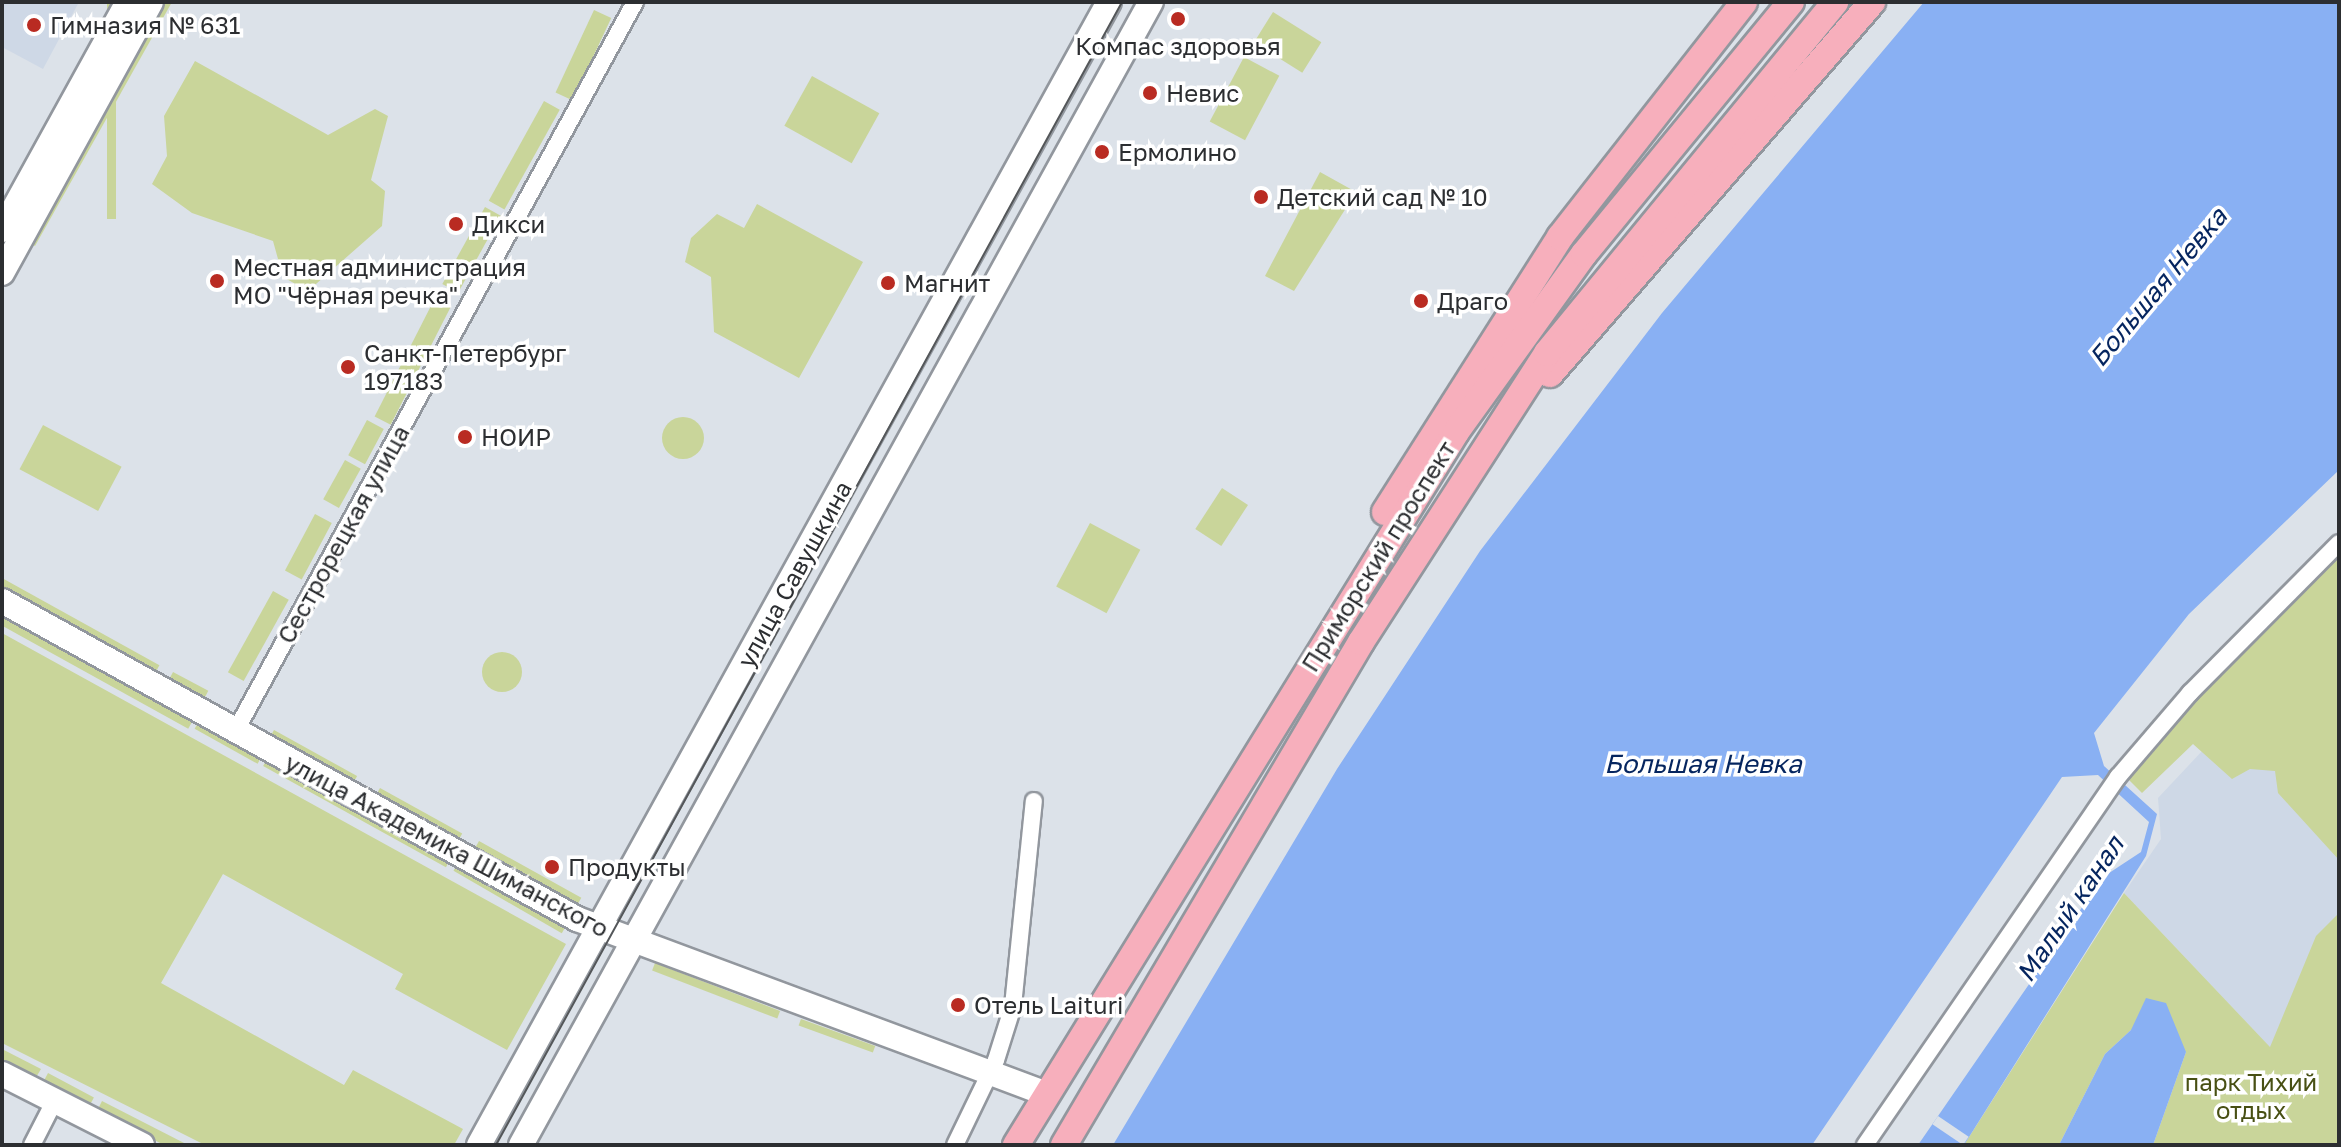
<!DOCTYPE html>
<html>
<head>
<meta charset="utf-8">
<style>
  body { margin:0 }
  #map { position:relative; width:2341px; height:1147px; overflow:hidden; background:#dce2e9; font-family:"Golos Text",sans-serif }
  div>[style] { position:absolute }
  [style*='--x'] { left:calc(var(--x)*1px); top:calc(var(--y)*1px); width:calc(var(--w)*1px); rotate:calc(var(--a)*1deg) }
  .built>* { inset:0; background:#ced8e6 }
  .green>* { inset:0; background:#c9d59a; transform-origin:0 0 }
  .round { border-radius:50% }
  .water>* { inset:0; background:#89b0f3 }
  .pier>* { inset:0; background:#dce2e9; transform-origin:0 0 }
  .roads { filter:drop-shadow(2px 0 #92979e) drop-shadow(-2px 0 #92979e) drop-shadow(0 2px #92979e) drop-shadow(0 -2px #92979e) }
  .street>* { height:16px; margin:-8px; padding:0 8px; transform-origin:8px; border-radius:8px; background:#fff }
  .secondary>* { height:24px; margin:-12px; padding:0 12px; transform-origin:12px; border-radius:12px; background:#fff }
  .primary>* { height:26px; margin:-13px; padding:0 13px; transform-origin:13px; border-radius:13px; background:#f7afbc }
  .tram>* { height:2px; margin:-1px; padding:0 1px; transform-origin:1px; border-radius:1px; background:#54575a }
  .dots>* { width:22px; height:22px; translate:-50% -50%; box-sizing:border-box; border:4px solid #fff; border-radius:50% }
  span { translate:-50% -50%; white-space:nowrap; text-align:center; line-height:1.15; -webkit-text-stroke:7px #fff; paint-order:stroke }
  .poi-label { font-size:24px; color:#2c2e31 }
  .left { translate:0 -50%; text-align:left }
  .street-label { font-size:24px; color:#2c2e31 }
  .park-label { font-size:24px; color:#485014 }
  .water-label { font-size:26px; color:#05255f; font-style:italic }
  .frame { position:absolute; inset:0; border:4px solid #2c2e31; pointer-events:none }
</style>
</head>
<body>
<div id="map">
  <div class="built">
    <i style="clip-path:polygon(2px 2px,79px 2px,43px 69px,2px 47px)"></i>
    <i style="clip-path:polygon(2339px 605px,2339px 1120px,2124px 893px,2161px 839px,2158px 798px)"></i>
  </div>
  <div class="green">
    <i style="left:107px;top:2px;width:9px;height:217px"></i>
    <i style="clip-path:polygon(163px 2px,172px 2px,35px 246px,30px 243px)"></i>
    <i style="left:594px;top:10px;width:19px;height:91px;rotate:25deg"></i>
    <i style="left:1273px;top:12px;width:57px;height:36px;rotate:32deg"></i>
    <i style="left:1244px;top:57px;width:40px;height:73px;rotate:28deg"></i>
    <i style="clip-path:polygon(195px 61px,328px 135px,375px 109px,388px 116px,371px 180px,385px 191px,382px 226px,308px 291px,283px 277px,273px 241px,192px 213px,152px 184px,167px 156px,164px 116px)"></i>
    <i style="left:812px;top:76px;width:77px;height:57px;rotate:29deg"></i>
    <i style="left:544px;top:101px;width:18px;height:114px;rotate:29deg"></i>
    <i style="clip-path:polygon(1320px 172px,1356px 192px,1294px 291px,1265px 276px)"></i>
    <i style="clip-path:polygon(757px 204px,863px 262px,799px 378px,714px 332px,711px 277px,685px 262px,691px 238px,717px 214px,744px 228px)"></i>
    <i style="left:485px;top:207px;width:18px;height:88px;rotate:29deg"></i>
    <i style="left:435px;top:298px;width:18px;height:133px;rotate:27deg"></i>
    <i class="round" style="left:662px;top:417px;width:42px;height:42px"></i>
    <i style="left:367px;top:420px;width:19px;height:40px;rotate:28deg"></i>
    <i style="left:43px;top:425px;width:89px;height:50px;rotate:28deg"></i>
    <i style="left:345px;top:460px;width:18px;height:45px;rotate:29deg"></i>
    <i style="left:1222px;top:488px;width:31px;height:49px;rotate:33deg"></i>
    <i style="left:315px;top:514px;width:19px;height:64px;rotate:28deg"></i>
    <i style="left:1090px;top:523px;width:57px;height:72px;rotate:28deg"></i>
    <i style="clip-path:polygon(2339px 551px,2339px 860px,2278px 793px,2275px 771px,2250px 769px,2232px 779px,2193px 744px,2142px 793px,2124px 775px)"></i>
    <i style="left:2px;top:578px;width:180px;height:10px;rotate:29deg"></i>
    <i style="left:273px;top:591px;width:18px;height:93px;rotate:29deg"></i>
    <i style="left:2px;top:613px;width:219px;height:11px;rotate:29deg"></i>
    <i style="clip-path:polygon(2px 633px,566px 944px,507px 1050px,395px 989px,403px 974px,223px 874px,161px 983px,344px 1085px,353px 1070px,463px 1129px,454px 1145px,205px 1145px,2px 1043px)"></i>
    <i class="round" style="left:482px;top:652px;width:40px;height:40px"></i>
    <i style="left:173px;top:672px;width:40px;height:9px;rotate:28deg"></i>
    <i style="left:199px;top:721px;width:72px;height:9px;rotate:29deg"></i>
    <i style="left:274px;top:730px;width:95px;height:7px;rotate:29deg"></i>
    <i style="left:267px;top:759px;width:209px;height:8px;rotate:29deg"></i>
    <i style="left:380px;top:788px;width:94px;height:7px;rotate:29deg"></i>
    <i style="left:479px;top:841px;width:117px;height:9px;rotate:29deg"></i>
    <i style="left:458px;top:863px;width:125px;height:9px;rotate:30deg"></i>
    <i style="clip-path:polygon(2124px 893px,2270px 1047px,2316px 936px,2339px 913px,2339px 1145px,2153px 1145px,2186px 1052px,2131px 1030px,2105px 1054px,2059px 1145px,1964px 1145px)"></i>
    <i style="left:655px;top:963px;width:134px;height:8px;rotate:21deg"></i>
    <i style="left:801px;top:1019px;width:79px;height:7px;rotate:20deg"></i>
    <i style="clip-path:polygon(2px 1049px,41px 1069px,35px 1079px,2px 1062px)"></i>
    <i style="left:48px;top:1073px;width:52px;height:11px;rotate:28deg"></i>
    <i style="clip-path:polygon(102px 1101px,188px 1145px,164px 1145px,97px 1111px)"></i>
  </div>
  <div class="water">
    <i style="clip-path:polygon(1924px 2px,2339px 2px,2339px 470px,2189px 614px,2094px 733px,2104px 766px,2157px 814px,2146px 856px,1964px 1145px,1918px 1145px,2103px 877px,2141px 852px,2149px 822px,2098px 775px,2062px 777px,1812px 1145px,1113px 1145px,1337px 769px,1480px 551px,1662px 313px)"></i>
    <i style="clip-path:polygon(2146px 998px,2166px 1003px,2186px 1052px,2153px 1145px,2059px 1145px,2105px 1054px,2131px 1030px)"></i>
  </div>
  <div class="pier">
    <i style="left:1938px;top:1116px;width:37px;height:10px;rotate:34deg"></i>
  </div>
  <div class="roads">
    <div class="street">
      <i style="--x:236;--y:730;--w:830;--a:-61.27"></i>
      <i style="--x:32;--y:1145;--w:51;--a:-62.9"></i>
      <i style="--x:955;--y:1145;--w:94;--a:-64.2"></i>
      <i style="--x:996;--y:1060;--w:57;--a:-72.5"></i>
      <i style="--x:1013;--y:1006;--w:206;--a:-84.2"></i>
      <i style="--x:1865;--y:1145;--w:447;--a:-55.5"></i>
      <i style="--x:2118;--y:777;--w:111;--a:-49.4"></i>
      <i style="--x:2190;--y:693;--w:211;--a:-45.2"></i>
    </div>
    <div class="secondary">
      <i style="--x:2;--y:230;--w:260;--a:-61.1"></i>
      <i style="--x:2;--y:273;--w:309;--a:-61.2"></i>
      <i style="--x:2;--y:601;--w:657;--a:28.94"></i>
      <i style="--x:577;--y:919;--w:502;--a:20.42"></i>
      <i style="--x:2;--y:1074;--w:157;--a:26.9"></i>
      <i style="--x:479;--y:1145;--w:1305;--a:-61.14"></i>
      <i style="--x:521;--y:1145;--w:1305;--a:-61.14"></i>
    </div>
    <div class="primary">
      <i style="--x:1550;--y:374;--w:492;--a:-49.1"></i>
      <i style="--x:1385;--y:512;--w:326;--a:-57.5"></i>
      <i style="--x:1560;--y:237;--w:298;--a:-51.9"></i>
      <i style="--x:1016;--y:1145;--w:838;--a:-58.32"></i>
      <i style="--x:1456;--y:432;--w:219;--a:-54.3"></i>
      <i style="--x:1584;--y:254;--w:326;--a:-50.6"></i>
      <i style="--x:1064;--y:1145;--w:584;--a:-59.44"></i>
      <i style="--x:1361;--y:642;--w:344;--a:-57.2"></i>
      <i style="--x:1547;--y:353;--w:454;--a:-50.6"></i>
    </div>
  </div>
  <div class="tram">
    <i style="--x:496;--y:1145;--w:1303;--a:-61.29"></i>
  </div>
  <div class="dots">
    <i style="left:1178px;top:19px;background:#b92b22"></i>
    <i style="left:34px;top:25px;background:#b92b22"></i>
    <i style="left:1150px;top:93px;background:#b92b22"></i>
    <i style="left:1102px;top:152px;background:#b92b22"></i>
    <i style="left:1261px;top:197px;background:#b92b22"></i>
    <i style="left:456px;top:224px;background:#b92b22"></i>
    <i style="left:217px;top:281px;background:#b92b22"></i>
    <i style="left:888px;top:283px;background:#b92b22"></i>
    <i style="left:1421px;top:301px;background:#b92b22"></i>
    <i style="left:348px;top:367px;background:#b92b22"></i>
    <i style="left:465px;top:437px;background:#b92b22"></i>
    <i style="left:552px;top:867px;background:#b92b22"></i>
    <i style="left:958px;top:1005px;background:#b92b22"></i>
  </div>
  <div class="poi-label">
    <span class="left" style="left:50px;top:25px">Гимназия № 631</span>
    <span style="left:1178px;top:46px">Компас здоровья</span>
    <span class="left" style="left:1166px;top:93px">Невис</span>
    <span class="left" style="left:1118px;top:152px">Ермолино</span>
    <span class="left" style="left:1277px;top:197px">Детский сад № 10</span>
    <span class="left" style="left:472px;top:224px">Дикси</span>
    <span class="left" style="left:233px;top:281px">Местная администрация<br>МО "Чёрная речка"</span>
    <span class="left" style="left:904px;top:283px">Магнит</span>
    <span class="left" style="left:1437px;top:301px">Драго</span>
    <span class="left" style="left:364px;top:367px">Санкт-Петербург<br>197183</span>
    <span class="left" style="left:481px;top:437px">НОИР</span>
    <span class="left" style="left:568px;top:867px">Продукты</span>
    <span class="left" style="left:974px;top:1005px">Отель Laituri</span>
  </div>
  <div class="street-label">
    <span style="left:343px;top:534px;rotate:-61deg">Сестрорецкая улица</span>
    <span style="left:1378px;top:556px;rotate:-58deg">Приморский проспект</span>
    <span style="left:794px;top:574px;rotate:-61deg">улица Савушкина</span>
    <span style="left:447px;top:845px;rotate:28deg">улица Академика Шиманского</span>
  </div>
  <div class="park-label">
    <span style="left:2251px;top:1096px">парк Тихий<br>отдых</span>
  </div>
  <div class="water-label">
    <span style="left:2158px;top:287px;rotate:-50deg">Большая Невка</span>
    <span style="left:1703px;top:764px">Большая Невка</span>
    <span style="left:2070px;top:909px;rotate:-56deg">Малый канал</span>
  </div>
  <div class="frame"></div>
</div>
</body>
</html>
